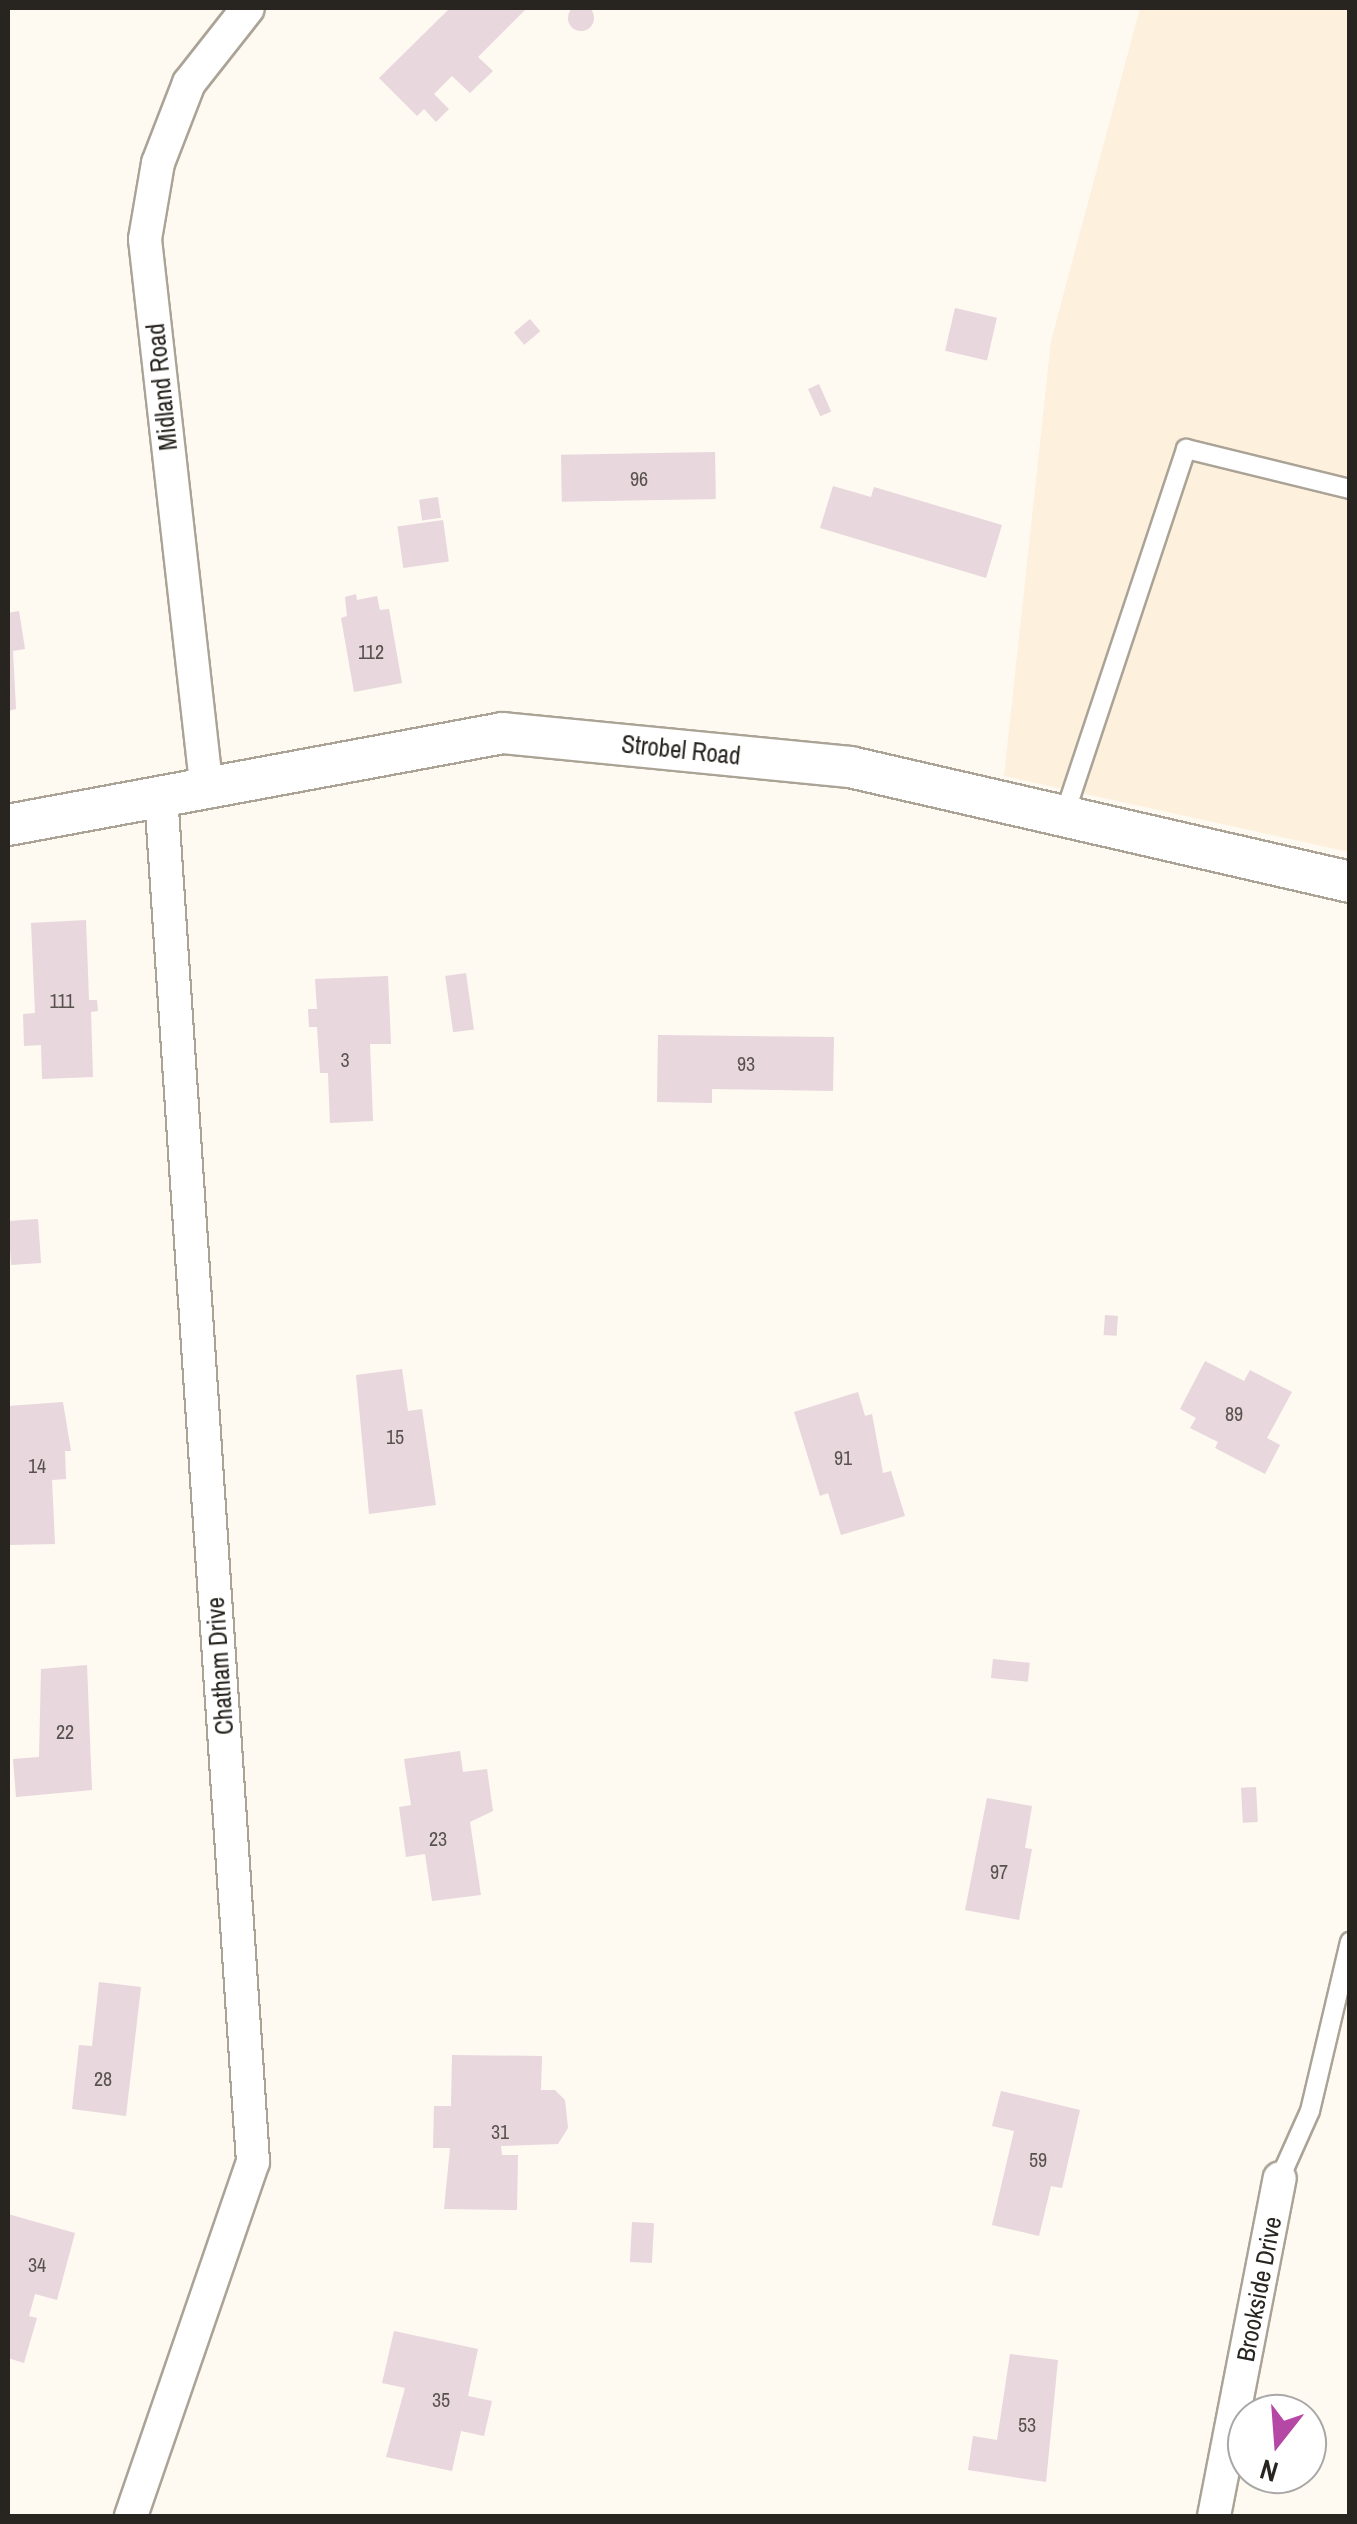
<!DOCTYPE html>
<html>
<head>
<meta charset="utf-8">
<style>
  body { margin:0 }
  #map { position:relative; width:1357px; height:2524px; overflow:hidden; background:#fef9f1; font-family:"Archivo Narrow",sans-serif }
  div>[style] { position:absolute }
  [style*='--x'] { left:calc(var(--x)*1px); top:calc(var(--y)*1px); width:calc(var(--w)*1px); rotate:calc(var(--a)*1deg) }
  .built>* { inset:0; background:#fdf1dd }
  .building>* { inset:0; background:#e8d7dd; transform-origin:0 0 }
  .round { border-radius:50% }
  .roads { filter:drop-shadow(2px 0 #aaa396) drop-shadow(-2px 0 #aaa396) drop-shadow(0 2px #aaa396) drop-shadow(0 -2px #aaa396) }
  .service>* { height:18px; margin:-9px; padding:0 9px; transform-origin:9px; border-radius:9px; background:#fff }
  .minor>* { height:32px; margin:-16px; padding:0 16px; transform-origin:16px; border-radius:16px; background:#fff }
  .tertiary>* { height:40px; margin:-20px; padding:0 20px; transform-origin:20px; border-radius:20px; background:#fff }
  span { translate:-50% -50%; white-space:nowrap; text-align:center; line-height:1.15; -webkit-text-stroke:8px #fff; paint-order:stroke }
  .number-label { font-size:20px; color:#58524f }
  .number-label span { -webkit-text-stroke-width:0 }
  .street-label { font-size:25px; color:#282520 }
  .frame { position:absolute; inset:0; border:10px solid #282520; pointer-events:none }
  .north { position:absolute; left:1227px; top:2394px; width:100px; height:100px; box-sizing:border-box; background:#fff; border:2px solid #a9a8a6; border-radius:50%; rotate:197deg; font-size:28px; font-weight:700; line-height:40px; text-align:center; color:#282520 }
  .north::after { content:''; display:block; margin:auto; width:35px; height:45px; background:#b547a5; clip-path:polygon(50% 0,100% 100%,50% 72%,0 100%) }
</style>
</head>
<body>
<div id="map">
  <div class="built">
    <i style="clip-path:polygon(1140px 8px,1349px 8px,1349px 852px,1004px 776px,1051px 341px)"></i>
  </div>
  <div class="building">
    <i class="round" style="left:568px;top:5px;width:26px;height:26px"></i>
    <i style="clip-path:polygon(450px 8px,527px 8px,478px 57px,493px 71px,470px 93px,452px 76px,434px 94px,449px 109px,436px 122px,424px 109px,417px 116px,379px 78px)"></i>
    <i style="left:955px;top:308px;width:43px;height:44px;rotate:13deg"></i>
    <i style="left:530px;top:319px;width:16px;height:21px;rotate:50deg"></i>
    <i style="left:819px;top:384px;width:30px;height:12px;rotate:66deg"></i>
    <i style="left:715px;top:452px;width:47px;height:154px;rotate:89deg"></i>
    <i style="clip-path:polygon(833px 486px,871px 497px,874px 487px,1002px 525px,986px 578px,820px 528px)"></i>
    <i style="left:438px;top:497px;width:21px;height:19px;rotate:82deg"></i>
    <i style="left:443px;top:520px;width:42px;height:46px;rotate:82deg"></i>
    <i style="clip-path:polygon(356px 594px,357px 600px,377px 596px,380px 610px,389px 609px,402px 683px,354px 692px,341px 618px,347px 616px,345px 597px)"></i>
    <i style="clip-path:polygon(19px 611px,25px 649px,13px 651px,16px 709px,8px 711px,8px 613px)"></i>
    <i style="clip-path:polygon(86px 920px,89px 1000px,97px 1000px,98px 1011px,91px 1012px,93px 1077px,42px 1079px,41px 1045px,24px 1046px,23px 1014px,35px 1013px,31px 923px)"></i>
    <i style="left:466px;top:973px;width:57px;height:21px;rotate:82deg"></i>
    <i style="clip-path:polygon(388px 976px,391px 1044px,370px 1044px,373px 1121px,330px 1123px,328px 1073px,320px 1073px,317px 1027px,309px 1027px,308px 1009px,317px 1009px,315px 979px)"></i>
    <i style="clip-path:polygon(658px 1035px,834px 1037px,833px 1091px,712px 1089px,712px 1103px,657px 1102px)"></i>
    <i style="left:38px;top:1219px;width:44px;height:30px;rotate:86deg"></i>
    <i style="left:1105px;top:1315px;width:13px;height:20px;rotate:4deg"></i>
    <i style="clip-path:polygon(1205px 1361px,1244px 1381px,1250px 1370px,1292px 1392px,1267px 1438px,1280px 1445px,1265px 1474px,1215px 1448px,1218px 1442px,1190px 1428px,1196px 1418px,1180px 1409px)"></i>
    <i style="clip-path:polygon(402px 1369px,408px 1411px,422px 1409px,436px 1505px,369px 1514px,356px 1375px)"></i>
    <i style="clip-path:polygon(858px 1392px,865px 1416px,872px 1414px,883px 1473px,891px 1471px,905px 1516px,841px 1535px,828px 1493px,820px 1496px,794px 1412px)"></i>
    <i style="clip-path:polygon(63px 1402px,71px 1451px,65px 1451px,66px 1479px,52px 1480px,55px 1544px,8px 1545px,8px 1406px)"></i>
    <i style="left:993px;top:1659px;width:37px;height:19px;rotate:6deg"></i>
    <i style="clip-path:polygon(87px 1665px,92px 1790px,16px 1797px,13px 1759px,39px 1757px,41px 1669px)"></i>
    <i style="clip-path:polygon(460px 1751px,463px 1772px,487px 1769px,493px 1811px,470px 1822px,481px 1895px,432px 1901px,425px 1854px,406px 1857px,399px 1807px,411px 1805px,404px 1759px)"></i>
    <i style="left:1256px;top:1787px;width:35px;height:15px;rotate:87deg"></i>
    <i style="clip-path:polygon(987px 1798px,1032px 1806px,1025px 1848px,1032px 1849px,1019px 1920px,965px 1910px)"></i>
    <i style="clip-path:polygon(99px 1982px,141px 1987px,126px 2116px,72px 2109px,79px 2045px,92px 2046px)"></i>
    <i style="clip-path:polygon(452px 2055px,542px 2056px,541px 2090px,555px 2090px,565px 2100px,568px 2128px,558px 2144px,501px 2146px,502px 2155px,518px 2155px,517px 2210px,444px 2209px,450px 2148px,433px 2148px,434px 2106px,451px 2106px)"></i>
    <i style="clip-path:polygon(1001px 2091px,1080px 2110px,1062px 2188px,1051px 2186px,1039px 2236px,992px 2225px,1014px 2131px,992px 2126px)"></i>
    <i style="clip-path:polygon(8px 2214px,75px 2233px,57px 2300px,35px 2294px,29px 2316px,37px 2318px,24px 2363px,8px 2358px)"></i>
    <i style="left:632px;top:2222px;width:22px;height:40px;rotate:3deg"></i>
    <i style="clip-path:polygon(394px 2331px,478px 2349px,468px 2396px,492px 2401px,484px 2436px,461px 2431px,452px 2471px,386px 2457px,405px 2388px,382px 2383px)"></i>
    <i style="clip-path:polygon(1010px 2354px,1058px 2360px,1046px 2482px,968px 2470px,973px 2436px,997px 2440px)"></i>
  </div>
  <div class="roads">
    <div class="service">
      <i style="--x:1064;--y:816;--w:387;--a:-71.6"></i>
      <i style="--x:1186;--y:449;--w:169;--a:13.7"></i>
      <i style="--x:1280;--y:2178;--w:73;--a:-65.9"></i>
      <i style="--x:1310;--y:2111;--w:174;--a:-76.7"></i>
    </div>
    <div class="minor">
      <i style="--x:207;--y:792;--w:556;--a:-96.4"></i>
      <i style="--x:145;--y:239;--w:77;--a:-80.3"></i>
      <i style="--x:158;--y:163;--w:86;--a:-68.8"></i>
      <i style="--x:189;--y:83;--w:95;--a:-51.8"></i>
      <i style="--x:131;--y:2516;--w:374;--a:-71"></i>
      <i style="--x:253;--y:2162;--w:1370;--a:-93.85"></i>
      <i style="--x:1214;--y:2516;--w:344;--a:-79"></i>
    </div>
    <div class="tertiary">
      <i style="--x:8;--y:825;--w:503;--a:-10.53"></i>
      <i style="--x:503;--y:733;--w:349;--a:5.6"></i>
      <i style="--x:850;--y:767;--w:513;--a:12.95"></i>
    </div>
  </div>
  <div class="number-label">
    <span style="left:639px;top:478px">96</span>
    <span style="left:371px;top:651px">112</span>
    <span style="left:62px;top:1000px">111</span>
    <span style="left:345px;top:1059px">3</span>
    <span style="left:746px;top:1063px">93</span>
    <span style="left:1234px;top:1413px">89</span>
    <span style="left:395px;top:1436px">15</span>
    <span style="left:843px;top:1457px">91</span>
    <span style="left:37px;top:1465px">14</span>
    <span style="left:65px;top:1731px">22</span>
    <span style="left:438px;top:1838px">23</span>
    <span style="left:999px;top:1871px">97</span>
    <span style="left:103px;top:2078px">28</span>
    <span style="left:500px;top:2131px">31</span>
    <span style="left:1038px;top:2159px">59</span>
    <span style="left:37px;top:2264px">34</span>
    <span style="left:441px;top:2399px">35</span>
    <span style="left:1027px;top:2424px">53</span>
  </div>
  <div class="street-label">
    <span style="left:162px;top:387px;rotate:-96deg">Midland Road</span>
    <span style="left:681px;top:750px;rotate:6deg">Strobel Road</span>
    <span style="left:220px;top:1666px;rotate:-94deg">Chatham Drive</span>
    <span style="left:1259px;top:2289px;rotate:-79deg">Brookside Drive</span>
  </div>
  <div class="frame"></div>
  <div class="north">N</div>
</div>
</body>
</html>
